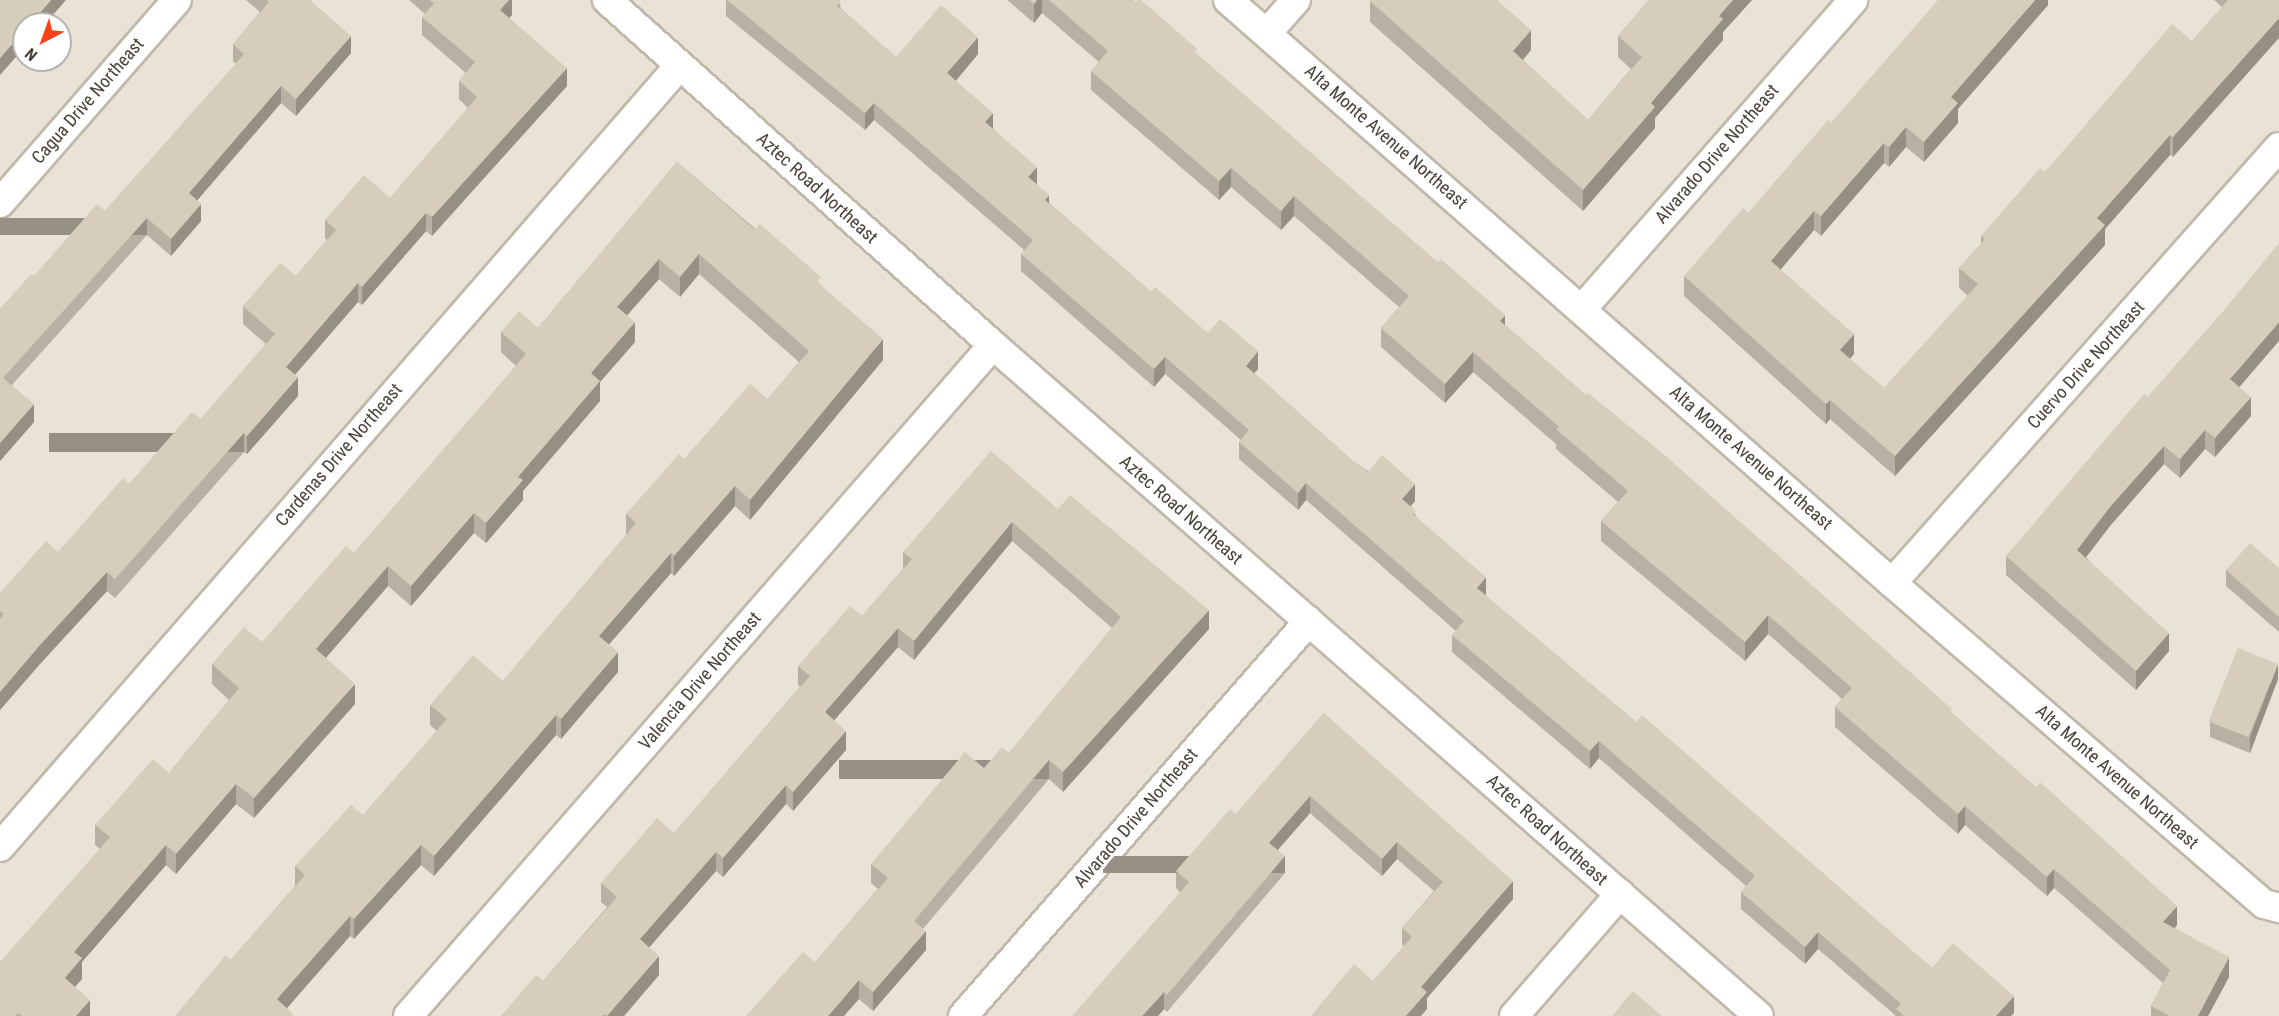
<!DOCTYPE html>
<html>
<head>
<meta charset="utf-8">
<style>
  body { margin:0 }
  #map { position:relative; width:2279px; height:1016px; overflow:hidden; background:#f4f1e8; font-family:"Roboto Condensed",sans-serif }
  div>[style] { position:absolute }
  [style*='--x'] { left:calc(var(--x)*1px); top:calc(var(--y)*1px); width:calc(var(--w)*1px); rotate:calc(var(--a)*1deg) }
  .residential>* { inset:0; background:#e8e3d6 }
  .roads { filter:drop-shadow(2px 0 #c0b9aa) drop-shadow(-2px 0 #c0b9aa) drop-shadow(0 2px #c0b9aa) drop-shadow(0 -2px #c0b9aa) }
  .street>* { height:28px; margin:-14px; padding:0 14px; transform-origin:14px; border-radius:14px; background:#fff }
  .wall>* { inset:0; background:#b8b0a3 }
  .shaded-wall>* { inset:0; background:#969084; transform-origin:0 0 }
  .building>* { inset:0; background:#d6cdbd; transform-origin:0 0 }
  span { translate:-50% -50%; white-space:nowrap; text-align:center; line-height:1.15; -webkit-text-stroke:6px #fff; paint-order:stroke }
  .street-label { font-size:18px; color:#484136 }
  .north { position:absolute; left:12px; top:12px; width:60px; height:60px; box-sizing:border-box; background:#fff; border:2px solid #b6b3af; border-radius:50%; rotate:221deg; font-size:16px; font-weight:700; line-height:24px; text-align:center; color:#484136 }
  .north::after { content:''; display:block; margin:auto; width:21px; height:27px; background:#fb4118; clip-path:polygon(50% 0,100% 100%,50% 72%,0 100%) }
</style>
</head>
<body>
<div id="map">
  <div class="residential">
    <i style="clip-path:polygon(evenodd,0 0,2279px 0,2279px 1016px,0 1016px,0 0,24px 24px,60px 24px,60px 60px,24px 60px,24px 24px)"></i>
  </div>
  <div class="roads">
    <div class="street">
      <i style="--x:607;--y:0;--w:518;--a:41.79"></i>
      <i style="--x:993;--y:345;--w:1018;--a:41.22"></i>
      <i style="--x:1228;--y:0;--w:884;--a:41.28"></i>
      <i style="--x:1892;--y:583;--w:491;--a:40.8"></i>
      <i style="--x:2264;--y:904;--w:16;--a:15"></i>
      <i style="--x:1267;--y:33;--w:44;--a:-48.7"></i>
      <i style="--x:0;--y:203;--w:269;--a:-48.9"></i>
      <i style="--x:1582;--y:309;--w:411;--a:-48.7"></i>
      <i style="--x:1892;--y:583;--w:583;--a:-48.41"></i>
      <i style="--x:0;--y:847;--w:1036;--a:-48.99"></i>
      <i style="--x:408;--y:1016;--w:890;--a:-48.92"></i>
      <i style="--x:963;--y:1016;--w:525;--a:-48.78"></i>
      <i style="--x:1514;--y:1016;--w:162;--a:-49"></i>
    </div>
  </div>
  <div class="wall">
    <i style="clip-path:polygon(246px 0,310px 0,351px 53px,296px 116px,281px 103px,197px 200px,201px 221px,171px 256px,147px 235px,12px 385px,34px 422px,0 461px,0 309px,34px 276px,105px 211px,236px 64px,233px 61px,233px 44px,260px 12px)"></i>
    <i style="clip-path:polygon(409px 0,512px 0,512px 15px,509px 18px,567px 86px,432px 236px,426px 231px,362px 305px,358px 302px,295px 375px,298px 396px,247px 454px,244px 452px,115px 598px,107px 591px,40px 664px,0 710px,0 593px,58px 552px,129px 484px,201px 419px,266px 344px,243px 324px,243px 306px,296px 276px,327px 240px,325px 238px,325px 220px,390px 198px,468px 108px,459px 99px,459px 81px,466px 73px,422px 35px,422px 17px,425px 14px)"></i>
    <i style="clip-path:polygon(726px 0,839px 0,841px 9px,896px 57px,978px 54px,956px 81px,1037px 184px,1049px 203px,1151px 292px,1258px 369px,1254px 373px,1354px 462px,1415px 501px,1411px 506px,1416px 516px,1486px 594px,1486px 596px,1636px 722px,1932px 968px,2014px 1013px,2011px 1016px,1896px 1016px,1818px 949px,1805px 964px,1741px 909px,1741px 892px,1746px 886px,1599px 758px,1590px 769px,1452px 652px,1452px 635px,1456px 631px,1306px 500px,1298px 510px,1239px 459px,1239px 442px,1241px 440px,1165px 374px,1154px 387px,1021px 271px,1021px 254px,1024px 250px,874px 120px,865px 130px,726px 16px)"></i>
    <i style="clip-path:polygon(1007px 0,1133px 0,1197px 55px,1505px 325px,1952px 713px,2177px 925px,2175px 928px,2229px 977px,2208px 1016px,2151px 1016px,2151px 1006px,2163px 983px,2054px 888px,2047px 896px,1965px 825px,1958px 834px,1835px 727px,1835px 707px,1842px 699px,1768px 634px,1745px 661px,1601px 541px,1601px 521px,1618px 502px,1556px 449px,1556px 444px,1473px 372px,1445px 403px,1381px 347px,1381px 328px,1399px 307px,1294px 216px,1281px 230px,1231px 187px,1219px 200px,1091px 90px,1091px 71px,1099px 62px,1042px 13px,1034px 23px)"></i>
    <i style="clip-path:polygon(1649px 0,1752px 0,1723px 32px,1723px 40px,1655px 118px,1655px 128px,1583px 211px,1370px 22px,1370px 1px,1531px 50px,1523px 60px,1588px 120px,1631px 69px,1618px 57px,1618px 36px)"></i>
    <i style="clip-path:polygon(2048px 0,2048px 5px,1958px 109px,1958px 123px,1924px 162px,1906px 147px,1889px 167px,1884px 163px,1821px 236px,1814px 230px,1780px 270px,1854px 354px,1850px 359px,1884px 388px,1968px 296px,1959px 288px,1959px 268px,1981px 244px,1981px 236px,2045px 172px,2192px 41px,2222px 7px,2214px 0,2279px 0,2173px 157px,2170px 155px,2105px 229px,2105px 245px,1895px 476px,1830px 419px,1826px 424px,1684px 296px,1684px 276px,1748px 213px,1831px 123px)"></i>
    <i style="clip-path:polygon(677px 162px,821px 285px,883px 360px,750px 520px,735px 506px,674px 576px,671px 573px,609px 644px,618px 672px,561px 739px,556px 735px,434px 876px,421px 865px,354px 939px,350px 936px,287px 1008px,293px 1016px,231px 960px,295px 886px,295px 866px,363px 815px,437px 731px,430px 725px,430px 705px,503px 681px,626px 535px,626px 514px,684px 459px,768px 399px,799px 362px,699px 274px,680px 297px,659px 279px,627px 315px,635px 342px,600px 382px,600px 401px,523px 491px,523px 500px,486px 543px,474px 533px,411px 606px,388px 586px,326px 658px,355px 704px,254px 818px,236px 804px,176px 874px,166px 865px,82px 962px,82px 979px,75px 987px,90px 1016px,0 1016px,38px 920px,100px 849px,95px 845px,95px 825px,169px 773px,229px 700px,212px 684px,212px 664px,262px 642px,354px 553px,516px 366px,501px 352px,501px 332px,538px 328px)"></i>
    <i style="clip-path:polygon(2220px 315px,2239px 387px,2251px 416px,2215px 457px,2205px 449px,2180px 478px,2164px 464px,2110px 526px,2086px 557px,2169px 651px,2136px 690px,2006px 575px,2006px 556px,2148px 397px)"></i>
    <i style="clip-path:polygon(1058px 509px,1209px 629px,1063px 792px,1049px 779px,923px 929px,926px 950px,873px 1011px,815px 962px,878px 889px,871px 883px,871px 864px,984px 768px,1009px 753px,1112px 628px,1012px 541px,914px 660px,898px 647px,834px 720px,846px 750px,793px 811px,786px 804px,723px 877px,716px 871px,649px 947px,659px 975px,624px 1016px,501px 1016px,543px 981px,607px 907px,601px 902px,601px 883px,674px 833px,800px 687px,798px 685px,798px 666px,862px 616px,903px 569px,903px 552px)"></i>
    <i style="clip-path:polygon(2279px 568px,2279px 632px,2226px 586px,2226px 570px)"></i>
    <i style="clip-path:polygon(2278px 679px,2250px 753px,2210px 737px,2210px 722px)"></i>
    <i style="clip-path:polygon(1324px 713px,1513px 899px,1427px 998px,1427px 1009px,1373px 981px,1404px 946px,1402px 945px,1402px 928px,1434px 891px,1397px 859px,1382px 876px,1310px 813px,1278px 850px,1285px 873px,1167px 1012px,1164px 1009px,1158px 1016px,1180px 892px,1176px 888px,1176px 871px,1236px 814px)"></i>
  </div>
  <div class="shaded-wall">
    <i style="clip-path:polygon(51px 0,66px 0,45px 24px,30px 24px)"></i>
    <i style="clip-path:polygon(509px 0,512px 0,512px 15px,500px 28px,500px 10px)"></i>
    <i style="clip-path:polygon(1037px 0,1042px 0,1042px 13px,1034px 23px,1034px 4px)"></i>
    <i style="clip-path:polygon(1733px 0,1752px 0,1723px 32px,1723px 40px,1655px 118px,1655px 128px,1583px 211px,1583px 190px,1719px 16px)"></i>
    <i style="clip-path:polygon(2035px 0,2048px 0,2048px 5px,1958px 109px,1958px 123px,1924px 162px,1924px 142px,1951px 97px)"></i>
    <i style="clip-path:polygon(2279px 18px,2279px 38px,2173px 157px,2173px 137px)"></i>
    <i style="clip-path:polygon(24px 30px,24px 48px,0 75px,0 58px)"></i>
    <i style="clip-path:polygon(1531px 30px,1531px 50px,1513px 72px,1513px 51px)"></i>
    <i style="clip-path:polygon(351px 36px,351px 53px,296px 116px,296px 99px)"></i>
    <i style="clip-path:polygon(978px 37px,978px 54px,947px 91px,947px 73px)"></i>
    <i style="clip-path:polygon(567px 68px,567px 86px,432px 236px,432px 217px)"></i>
    <i style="clip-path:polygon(281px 86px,281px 103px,189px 210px,189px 193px)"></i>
    <i style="clip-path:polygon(874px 103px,874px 120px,865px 130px,865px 113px)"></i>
    <i style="clip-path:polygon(993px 113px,993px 131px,985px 122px)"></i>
    <i style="clip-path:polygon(1906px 127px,1906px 147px,1889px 167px,1889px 147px)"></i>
    <i style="clip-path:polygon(2170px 135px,2170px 155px,2105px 229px,2105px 245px,1895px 476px,1895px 456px,2097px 218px)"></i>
    <i style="clip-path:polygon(1884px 143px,1884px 163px,1821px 236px,1821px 216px)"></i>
    <i style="clip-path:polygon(1037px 167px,1037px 184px,1028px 177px)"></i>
    <i style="clip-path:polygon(1231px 168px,1231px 187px,1219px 200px,1219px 181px)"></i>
    <i style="clip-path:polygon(1049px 195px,1049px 212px,1045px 200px)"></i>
    <i style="clip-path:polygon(1294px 196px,1294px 216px,1281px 230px,1281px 211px)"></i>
    <i style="clip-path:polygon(201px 204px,201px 221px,171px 256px,171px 239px)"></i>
    <i style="clip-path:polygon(1814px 211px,1814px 230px,1771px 281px,1771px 261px)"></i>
    <i style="clip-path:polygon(426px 213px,426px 231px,362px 305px,362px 287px)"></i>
    <i style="left:147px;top:218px;width:17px;height:215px;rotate:90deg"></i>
    <i style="clip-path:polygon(699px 254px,699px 274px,680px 297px,680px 277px)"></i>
    <i style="clip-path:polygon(659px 259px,659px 279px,617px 327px,617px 307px)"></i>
    <i style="clip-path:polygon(358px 283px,358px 302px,286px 385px,286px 367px)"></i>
    <i style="clip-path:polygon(1505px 315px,1505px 334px,1500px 321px)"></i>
    <i style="clip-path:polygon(635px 322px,635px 342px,600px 382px,600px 401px,523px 491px,523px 500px,486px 543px,486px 523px,591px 373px)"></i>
    <i style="clip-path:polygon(2279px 322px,2279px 341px,2230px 398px,2230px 379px)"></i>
    <i style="clip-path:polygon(1854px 334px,1854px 354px,1840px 370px,1840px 350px)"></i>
    <i style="clip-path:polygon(883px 339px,883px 360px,750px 520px,750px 500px)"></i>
    <i style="clip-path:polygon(1258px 351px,1258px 369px,1246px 383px,1246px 366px)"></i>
    <i style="clip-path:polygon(1473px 352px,1473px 372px,1445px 403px,1445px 384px)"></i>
    <i style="clip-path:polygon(1165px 357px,1165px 374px,1154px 387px,1154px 369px)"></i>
    <i style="clip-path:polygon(298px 377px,298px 396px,247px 454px,247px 436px)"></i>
    <i style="clip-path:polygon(2251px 397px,2251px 416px,2215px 457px,2215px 438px)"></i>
    <i style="clip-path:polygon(1830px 400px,1830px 419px,1826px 424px,1826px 404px)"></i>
    <i style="clip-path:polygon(34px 404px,34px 422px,0 461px,0 443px)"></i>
    <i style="clip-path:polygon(2205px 430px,2205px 449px,2180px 478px,2180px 459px)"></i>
    <i style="left:244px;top:433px;width:19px;height:195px;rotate:90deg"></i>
    <i style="clip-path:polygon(2164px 446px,2164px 464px,2110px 526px,2077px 569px,2077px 550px,2110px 507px)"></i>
    <i style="clip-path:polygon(1306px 483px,1306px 500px,1298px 510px,1298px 493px)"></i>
    <i style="clip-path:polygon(1415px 484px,1415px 501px,1402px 516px,1402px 499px)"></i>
    <i style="clip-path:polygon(735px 486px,735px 506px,674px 576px,674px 556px)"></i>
    <i style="clip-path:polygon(474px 513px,474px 533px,411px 606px,411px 586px)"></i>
    <i style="clip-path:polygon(1012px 522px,1012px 541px,914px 660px,914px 641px)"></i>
    <i style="clip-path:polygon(671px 553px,671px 573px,599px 656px,599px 636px)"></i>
    <i style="clip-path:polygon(388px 566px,388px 586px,316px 669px,316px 649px)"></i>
    <i style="clip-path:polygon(107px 572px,107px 591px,40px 664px,0 710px,0 692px,40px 645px)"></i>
    <i style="clip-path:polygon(1486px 577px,1486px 594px,1477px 606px,1477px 588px)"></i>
    <i style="clip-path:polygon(1209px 610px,1209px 629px,1063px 792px,1063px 772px)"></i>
    <i style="clip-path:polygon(1768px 615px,1768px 634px,1745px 661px,1745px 642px)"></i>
    <i style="clip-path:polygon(898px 628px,898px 647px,825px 731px,825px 712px)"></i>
    <i style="clip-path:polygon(2169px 633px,2169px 651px,2136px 690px,2136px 671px)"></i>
    <i style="clip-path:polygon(618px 652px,618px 672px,561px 739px,561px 719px)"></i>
    <i style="clip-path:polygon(2278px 664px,2278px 679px,2250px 753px,2250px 737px)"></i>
    <i style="clip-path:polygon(355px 684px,355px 704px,254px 818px,254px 798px)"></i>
    <i style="clip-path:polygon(556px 715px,556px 735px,434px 876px,434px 856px)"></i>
    <i style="clip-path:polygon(846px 731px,846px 750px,793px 811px,793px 792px)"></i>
    <i style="clip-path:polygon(1599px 741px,1599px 758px,1590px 769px,1590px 751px)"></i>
    <i style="left:1049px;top:760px;width:19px;height:210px;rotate:90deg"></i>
    <i style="clip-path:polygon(236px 784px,236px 804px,176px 874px,176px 854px)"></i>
    <i style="clip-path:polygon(786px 785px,786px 804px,723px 877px,723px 858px)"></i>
    <i style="clip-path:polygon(1310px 796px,1310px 813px,1269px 860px,1269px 843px)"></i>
    <i style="clip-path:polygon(1965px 806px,1965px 825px,1958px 834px,1958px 814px)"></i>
    <i style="clip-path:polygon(1397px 842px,1397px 859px,1382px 876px,1382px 859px)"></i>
    <i style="clip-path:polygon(166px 845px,166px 865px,82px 962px,82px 979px,65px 998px,65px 978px,74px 952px)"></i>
    <i style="clip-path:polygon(421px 845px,421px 865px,354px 939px,354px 919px)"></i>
    <i style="clip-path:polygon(716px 852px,716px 871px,640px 958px,640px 939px)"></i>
    <i style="left:1285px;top:856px;width:17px;height:182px;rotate:90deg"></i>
    <i style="clip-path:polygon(2054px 869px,2054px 888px,2047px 896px,2047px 877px)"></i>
    <i style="clip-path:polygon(1513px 881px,1513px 899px,1427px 998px,1427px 1009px,1421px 1016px,1406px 1016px,1421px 987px)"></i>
    <i style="clip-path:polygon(2177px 906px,2177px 925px,2163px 942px,2163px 922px)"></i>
    <i style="clip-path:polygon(350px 916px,350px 936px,280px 1016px,277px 999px)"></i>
    <i style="clip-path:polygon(926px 931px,926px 950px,873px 1011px,873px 992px)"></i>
    <i style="clip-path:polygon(1818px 932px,1818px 949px,1805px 964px,1805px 947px)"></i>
    <i style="clip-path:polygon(659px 956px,659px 975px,624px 1016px,607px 1016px)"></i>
    <i style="clip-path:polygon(2229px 957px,2229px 977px,2208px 1016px,2198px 1016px)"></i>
    <i style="clip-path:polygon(859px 980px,859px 999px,844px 1016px,828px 1016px)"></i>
    <i style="clip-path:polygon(1164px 992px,1164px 1009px,1158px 1016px,1142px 1016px)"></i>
    <i style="clip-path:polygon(2014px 996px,2014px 1013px,2011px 1016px,1996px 1016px)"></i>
    <i style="clip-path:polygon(90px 1000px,90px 1016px,76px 1016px)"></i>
  </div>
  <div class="building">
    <i style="clip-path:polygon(0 0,51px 0,30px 24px,24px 24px,24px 30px,0 58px)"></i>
    <i style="clip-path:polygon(266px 0,310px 0,351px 36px,296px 99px,281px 86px,189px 193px,201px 204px,171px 239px,147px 218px,3px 378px,34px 404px,0 443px,0 309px,31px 274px,34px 276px,97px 204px,105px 211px,244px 54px,233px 44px,269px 2px)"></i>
    <i style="clip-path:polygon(430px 0,509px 0,500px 10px,567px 68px,432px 217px,426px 213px,362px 287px,358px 283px,286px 367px,298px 377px,247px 436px,244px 433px,115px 579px,107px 572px,40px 645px,0 692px,0 619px,4px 614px,0 611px,0 593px,46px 541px,58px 552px,123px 478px,129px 484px,192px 412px,201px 419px,275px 334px,243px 306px,280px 263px,296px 276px,336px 230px,325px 220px,364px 175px,390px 198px,477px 97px,459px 81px,475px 62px,422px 17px,434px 3px)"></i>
    <i style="clip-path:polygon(727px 0,839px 0,841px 2px,837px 6px,896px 57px,941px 5px,978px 37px,947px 73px,993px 113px,985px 122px,1037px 167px,1028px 177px,1049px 195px,1045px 200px,1151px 292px,1155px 287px,1208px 333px,1220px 319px,1258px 351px,1246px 366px,1354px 462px,1368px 472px,1382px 455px,1415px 484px,1402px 499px,1416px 511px,1413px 514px,1486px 577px,1477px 588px,1636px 722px,1642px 715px,1932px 968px,1953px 943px,2014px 996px,1996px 1016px,1904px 1016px,1896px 1009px,1901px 1004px,1818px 932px,1805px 947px,1741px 892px,1755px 876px,1599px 741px,1590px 751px,1452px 635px,1464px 621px,1306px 483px,1298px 493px,1239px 442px,1249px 430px,1165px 357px,1154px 369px,1021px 254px,1033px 240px,874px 103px,865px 113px)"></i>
    <i style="clip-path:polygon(1029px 0,1037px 0,1034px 4px)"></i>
    <i style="clip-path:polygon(1049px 0,1133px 0,1136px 2px,1137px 0,1141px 0,1197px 49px,1195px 52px,1362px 197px,1438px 262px,1441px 259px,1505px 315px,1500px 321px,1586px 395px,1588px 393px,1661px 452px,1952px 709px,1950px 711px,2036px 787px,2040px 782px,2177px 906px,2163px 922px,2229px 957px,2198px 1016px,2170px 1016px,2151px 1006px,2170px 970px,2054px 869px,2047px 877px,1965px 806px,1958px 814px,1835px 707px,1852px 688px,1768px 615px,1745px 642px,1601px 521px,1628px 491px,1556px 429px,1559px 427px,1473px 352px,1445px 384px,1381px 328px,1409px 296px,1294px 196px,1281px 211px,1231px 168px,1219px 181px,1091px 71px,1108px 51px)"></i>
    <i style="clip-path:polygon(1371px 0,1497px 0,1531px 30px,1513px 51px,1588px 120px,1642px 57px,1618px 36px,1649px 0,1733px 0,1719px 16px,1723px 19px,1651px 103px,1655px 107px,1583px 190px,1370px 1px)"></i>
    <i style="clip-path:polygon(1938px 0,2035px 0,1951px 97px,1958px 103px,1924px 142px,1906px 127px,1889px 147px,1884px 143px,1821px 216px,1814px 211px,1771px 261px,1854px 334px,1840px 350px,1884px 388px,1978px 284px,1959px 268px,1985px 239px,1981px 236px,2040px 168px,2045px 172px,2172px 24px,2192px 41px,2228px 0,2279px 0,2279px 18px,2173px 137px,2170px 135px,2097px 218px,2105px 225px,1895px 456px,1830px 400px,1826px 404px,1684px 276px,1743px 208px,1748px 213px,1828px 120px,1831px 123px)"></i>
    <i style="clip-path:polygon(677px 162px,755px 230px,760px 224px,821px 277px,817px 282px,883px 339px,750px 500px,735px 486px,674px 556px,671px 553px,599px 636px,618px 652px,561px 719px,556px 715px,434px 856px,421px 845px,354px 919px,350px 916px,277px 999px,293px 1014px,291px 1016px,175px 1016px,226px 955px,231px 960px,305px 875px,295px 866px,351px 805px,363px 815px,447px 719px,430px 705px,473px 655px,503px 681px,636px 523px,626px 514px,679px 454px,684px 459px,750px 384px,768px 399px,809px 351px,699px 254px,680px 277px,659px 259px,617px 307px,635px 322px,591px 373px,600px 381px,518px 477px,523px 480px,486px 523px,474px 513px,411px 586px,388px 566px,316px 649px,355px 684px,254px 798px,236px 784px,176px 854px,166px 845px,74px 952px,82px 958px,65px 978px,90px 1000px,76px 1016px,22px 1016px,18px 1013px,15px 1016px,0 1016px,0 962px,110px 837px,95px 825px,153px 759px,169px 773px,239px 688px,212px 664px,244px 627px,262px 642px,346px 546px,354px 553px,526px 354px,501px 332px,519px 311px,538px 328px)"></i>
    <i style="clip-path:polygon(2279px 243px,2279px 322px,2230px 379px,2251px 397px,2215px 438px,2205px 430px,2180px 459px,2164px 446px,2110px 507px,2077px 550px,2169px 633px,2136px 671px,2006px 556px,2144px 394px,2148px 397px,2220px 315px)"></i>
    <i style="clip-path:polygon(991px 451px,1058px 509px,1070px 495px,1209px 610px,1063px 772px,1049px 760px,914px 921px,926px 931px,873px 992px,859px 980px,828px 1016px,746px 1016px,803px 952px,815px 962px,888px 878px,871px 864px,965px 752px,984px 768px,1002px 747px,1009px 753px,1121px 617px,1012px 522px,914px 641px,898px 628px,825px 712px,846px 731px,793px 792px,786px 785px,723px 858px,716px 852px,640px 939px,659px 956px,607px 1016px,604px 1014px,602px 1016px,501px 1016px,536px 975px,543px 981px,617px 897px,601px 883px,657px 818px,674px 833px,810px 676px,798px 666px,850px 606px,862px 616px,912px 559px,903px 552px)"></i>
    <i style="clip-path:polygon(2250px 543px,2279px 568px,2279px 617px,2226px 570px)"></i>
    <i style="left:2238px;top:648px;width:43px;height:79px;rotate:22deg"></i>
    <i style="clip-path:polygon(1324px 713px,1513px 881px,1421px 987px,1427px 992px,1406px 1016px,1311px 1016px,1354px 964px,1373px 981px,1412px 937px,1402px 928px,1443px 882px,1397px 842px,1382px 859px,1310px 796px,1269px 843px,1285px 856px,1167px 995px,1164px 992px,1142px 1016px,1072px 1016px,1189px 882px,1176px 871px,1230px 809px,1236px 814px)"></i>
    <i style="clip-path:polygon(1633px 991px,1662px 1016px,1612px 1016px)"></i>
  </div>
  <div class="street-label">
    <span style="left:88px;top:101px;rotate:-49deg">Cagua Drive Northeast</span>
    <span style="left:1386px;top:137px;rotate:41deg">Alta Monte Avenue Northeast</span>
    <span style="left:1717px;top:154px;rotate:-49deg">Alvarado Drive Northeast</span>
    <span style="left:817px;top:188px;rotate:42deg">Aztec Road Northeast</span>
    <span style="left:2086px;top:365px;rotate:-48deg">Cuervo Drive Northeast</span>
    <span style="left:339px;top:455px;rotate:-49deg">Cardenas Drive Northeast</span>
    <span style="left:1751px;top:458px;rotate:41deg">Alta Monte Avenue Northeast</span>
    <span style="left:1181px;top:510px;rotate:41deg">Aztec Road Northeast</span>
    <span style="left:700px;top:681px;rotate:-49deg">Valencia Drive Northeast</span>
    <span style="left:2117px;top:777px;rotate:41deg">Alta Monte Avenue Northeast</span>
    <span style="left:1136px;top:818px;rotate:-49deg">Alvarado Drive Northeast</span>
    <span style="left:1547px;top:830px;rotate:42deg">Aztec Road Northeast</span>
  </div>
  <div class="north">N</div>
</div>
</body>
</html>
